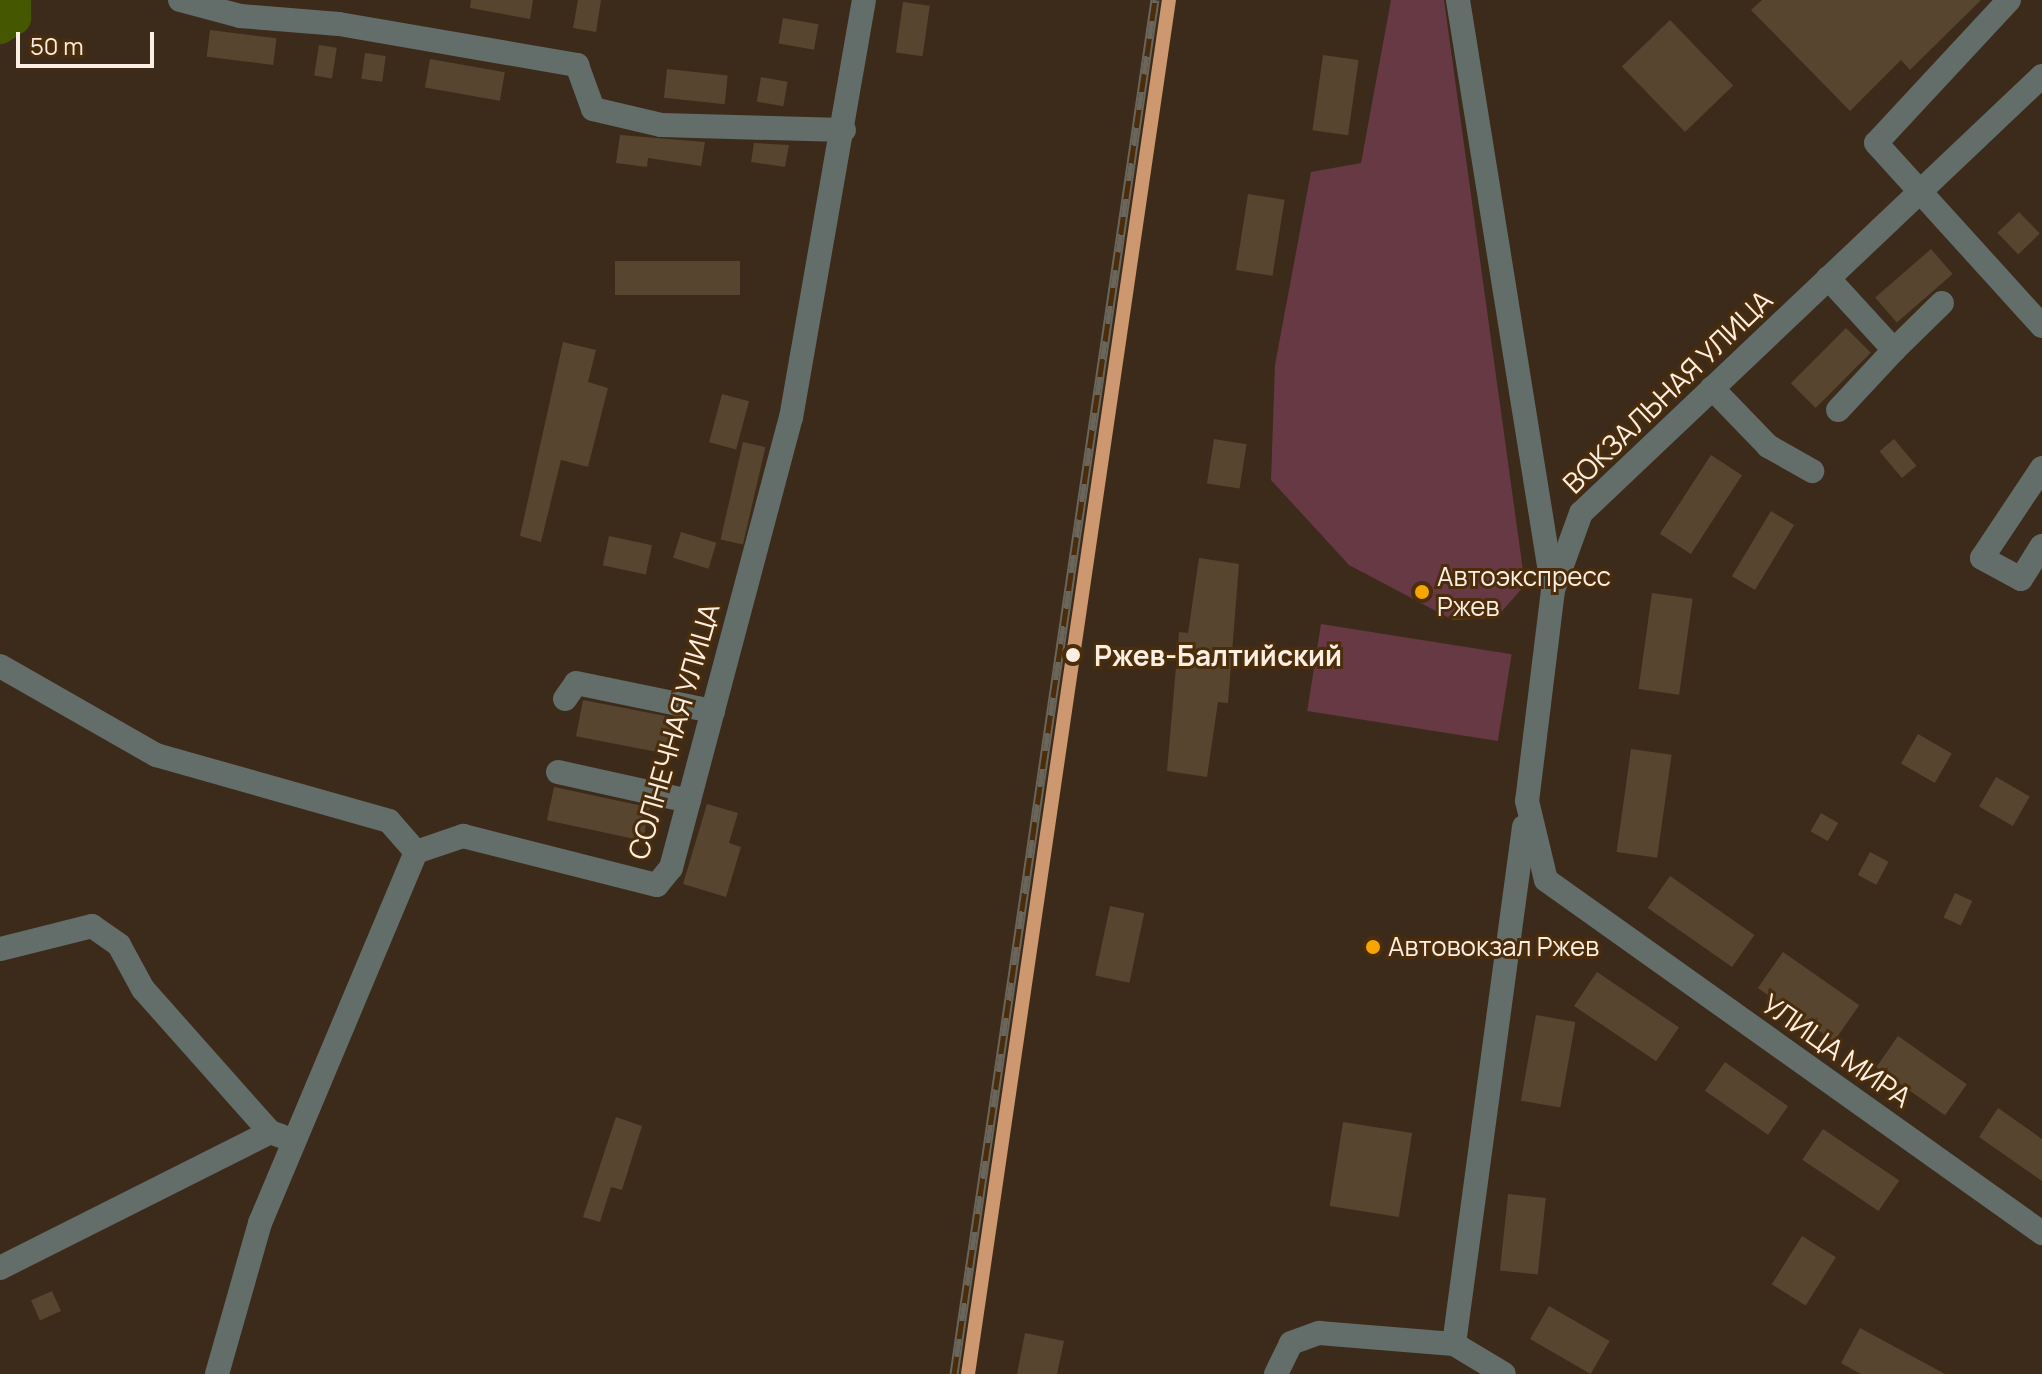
<!DOCTYPE html>
<html>
<head>
<meta charset="utf-8">
<style>
  body { margin:0 }
  #map { position:relative; width:2042px; height:1374px; overflow:hidden; background:#3c2b1a; font-family:Manrope,sans-serif }
  div>[style] { position:absolute }
  [style*='--x'] { left:calc(var(--x)*1px); top:calc(var(--y)*1px); width:calc(var(--w)*1px); rotate:calc(var(--a)*1deg) }
  .green>* { inset:0; background:#673944; transform-origin:0 0 }
  .river>* { height:34px; margin:-17px; padding:0 17px; transform-origin:17px; border-radius:17px; background:#465702 }
  .building>* { inset:0; background:#574530; transform-origin:0 0 }
  .minor>* { height:24px; margin:-12px; padding:0 12px; transform-origin:12px; border-radius:12px; background:#636d69 }
  .rail>* { height:9px; margin-top:-4.5px; transform-origin:0; background:repeating-linear-gradient(90deg,#4b2c0b 0 18px,#6a665b 0 36px); box-sizing:border-box; border-block:2px solid #6a665b }
  .rail-1>* { height:14px; margin:-7px; padding:0 7px; transform-origin:7px; border-radius:7px; background:#cd976f }
  .dots>* { width:22px; height:22px; translate:-50% -50%; box-sizing:border-box; border:4px solid #4b2c0b; border-radius:50% }
  span { translate:-50% -50%; white-space:nowrap; text-align:center; line-height:1.15; -webkit-text-stroke:6px #4b2c0b; paint-order:stroke }
  .bus-label { font-size:26px; color:#fbeee2 }
  .left { translate:0 -50%; text-align:left }
  .street-label { font-size:28px; color:#fbeee2 }
  .stop-label { font-size:28px; color:#fbeee2; font-weight:700 }
  .scale { position:absolute; left:16px; top:32px; width:138px; height:36px; box-sizing:border-box; border:4px solid #fbeee2; border-top:0; padding-left:10px; font-size:24px; line-height:28px; white-space:nowrap; color:#fbeee2; -webkit-text-stroke:6px #4b2c0b; paint-order:stroke }
</style>
</head>
<body>
<div id="map">
  <div class="green">
    <i style="clip-path:polygon(1391px 0,1444px 0,1525px 585px,1496px 618px,1453px 620px,1349px 565px,1271px 480px,1275px 365px,1311px 172px,1361px 163px)"></i>
    <i style="left:1321px;top:624px;width:193px;height:88px;rotate:9deg"></i>
  </div>
  <div class="river">
    <i style="--x:0;--y:27;--w:17;--a:-33"></i>
    <i style="--x:14;--y:18;--w:18;--a:-90"></i>
  </div>
  <div class="building">
    <i style="clip-path:polygon(471px 0,533px 0,530px 19px,470px 8px)"></i>
    <i style="clip-path:polygon(578px 0,601px 0,596px 32px,573px 28px)"></i>
    <i style="clip-path:polygon(1762px 0,1981px 0,1910px 70px,1901px 60px,1850px 111px,1751px 10px)"></i>
    <i style="left:903px;top:2px;width:27px;height:51px;rotate:8deg"></i>
    <i style="left:783px;top:18px;width:36px;height:26px;rotate:10deg"></i>
    <i style="left:1670px;top:20px;width:91px;height:67px;rotate:46deg"></i>
    <i style="left:210px;top:30px;width:67px;height:27px;rotate:7deg"></i>
    <i style="left:319px;top:45px;width:18px;height:31px;rotate:9deg"></i>
    <i style="left:365px;top:53px;width:21px;height:26px;rotate:8deg"></i>
    <i style="left:1323px;top:55px;width:36px;height:76px;rotate:8deg"></i>
    <i style="left:430px;top:59px;width:76px;height:29px;rotate:10deg"></i>
    <i style="left:667px;top:69px;width:61px;height:29px;rotate:6deg"></i>
    <i style="left:761px;top:77px;width:27px;height:25px;rotate:10deg"></i>
    <i style="clip-path:polygon(620px 135px,705px 142px,701px 166px,648px 158px,647px 167px,616px 163px)"></i>
    <i style="clip-path:polygon(754px 143px,789px 145px,785px 167px,751px 162px)"></i>
    <i style="left:1248px;top:194px;width:37px;height:77px;rotate:9deg"></i>
    <i style="left:2019px;top:212px;width:30px;height:30px;rotate:46deg"></i>
    <i style="left:1931px;top:249px;width:33px;height:74px;rotate:49deg"></i>
    <i style="left:740px;top:261px;width:34px;height:125px;rotate:90deg"></i>
    <i style="left:1846px;top:328px;width:35px;height:78px;rotate:45deg"></i>
    <i style="clip-path:polygon(563px 342px,596px 350px,588px 382px,608px 388px,588px 467px,561px 460px,541px 542px,520px 536px)"></i>
    <i style="left:722px;top:394px;width:28px;height:50px;rotate:15deg"></i>
    <i style="left:1214px;top:439px;width:33px;height:45px;rotate:9deg"></i>
    <i style="left:1894px;top:439px;width:35px;height:19px;rotate:50deg"></i>
    <i style="left:743px;top:442px;width:23px;height:100px;rotate:13deg"></i>
    <i style="left:1711px;top:455px;width:37px;height:94px;rotate:33deg"></i>
    <i style="left:1771px;top:511px;width:27px;height:76px;rotate:31deg"></i>
    <i style="left:681px;top:532px;width:37px;height:27px;rotate:17deg"></i>
    <i style="left:609px;top:536px;width:44px;height:30px;rotate:12deg"></i>
    <i style="clip-path:polygon(1199px 558px,1239px 564px,1228px 703px,1218px 702px,1207px 777px,1167px 771px,1179px 632px,1188px 633px)"></i>
    <i style="left:1652px;top:593px;width:41px;height:97px;rotate:8deg"></i>
    <i style="left:583px;top:700px;width:92px;height:37px;rotate:11deg"></i>
    <i style="left:1918px;top:734px;width:39px;height:34px;rotate:30deg"></i>
    <i style="left:1631px;top:749px;width:41px;height:104px;rotate:8deg"></i>
    <i style="left:1996px;top:777px;width:39px;height:34px;rotate:30deg"></i>
    <i style="left:554px;top:787px;width:98px;height:34px;rotate:12deg"></i>
    <i style="clip-path:polygon(707px 804px,738px 813px,729px 843px,741px 847px,726px 897px,683px 884px)"></i>
    <i style="left:1821px;top:813px;width:20px;height:21px;rotate:30deg"></i>
    <i style="left:1870px;top:852px;width:21px;height:26px;rotate:28deg"></i>
    <i style="left:1670px;top:876px;width:103px;height:39px;rotate:35deg"></i>
    <i style="left:1955px;top:893px;width:19px;height:27px;rotate:25deg"></i>
    <i style="left:1110px;top:906px;width:35px;height:71px;rotate:12deg"></i>
    <i style="left:1783px;top:952px;width:93px;height:44px;rotate:35deg"></i>
    <i style="left:1597px;top:972px;width:99px;height:41px;rotate:34deg"></i>
    <i style="left:1536px;top:1015px;width:40px;height:87px;rotate:10deg"></i>
    <i style="left:1898px;top:1036px;width:84px;height:38px;rotate:35deg"></i>
    <i style="left:1725px;top:1062px;width:77px;height:35px;rotate:35deg"></i>
    <i style="clip-path:polygon(1998px 1108px,2042px 1139px,2042px 1181px,1979px 1137px)"></i>
    <i style="clip-path:polygon(616px 1117px,642px 1126px,622px 1190px,611px 1187px,600px 1222px,583px 1217px)"></i>
    <i style="left:1343px;top:1122px;width:70px;height:85px;rotate:9deg"></i>
    <i style="left:1823px;top:1129px;width:92px;height:37px;rotate:34deg"></i>
    <i style="left:1508px;top:1194px;width:38px;height:77px;rotate:6deg"></i>
    <i style="left:1802px;top:1236px;width:40px;height:57px;rotate:32deg"></i>
    <i style="left:52px;top:1291px;width:22px;height:23px;rotate:66deg"></i>
    <i style="left:1549px;top:1306px;width:70px;height:38px;rotate:30deg"></i>
    <i style="clip-path:polygon(1860px 1328px,1945px 1374px,1861px 1374px,1841px 1363px)"></i>
    <i style="clip-path:polygon(1025px 1333px,1064px 1341px,1057px 1374px,1017px 1374px)"></i>
  </div>
  <div class="minor">
    <i style="--x:180;--y:0;--w:62;--a:14.9"></i>
    <i style="--x:240;--y:16;--w:99;--a:4.6"></i>
    <i style="--x:339;--y:24;--w:242;--a:9.8"></i>
    <i style="--x:577;--y:65;--w:47;--a:70"></i>
    <i style="--x:593;--y:109;--w:70;--a:13.2"></i>
    <i style="--x:661;--y:125;--w:183;--a:1.6"></i>
    <i style="--x:1458;--y:0;--w:592;--a:80.86"></i>
    <i style="--x:2009;--y:0;--w:195;--a:132.9"></i>
    <i style="--x:1876;--y:143;--w:247;--a:47.8"></i>
    <i style="--x:2042;--y:76;--w:635;--a:136.53"></i>
    <i style="--x:1581;--y:513;--w:82;--a:110"></i>
    <i style="--x:1553;--y:590;--w:213;--a:97"></i>
    <i style="--x:1527;--y:801;--w:81;--a:76.5"></i>
    <i style="--x:1546;--y:880;--w:609;--a:35.44"></i>
    <i style="--x:1828;--y:278;--w:98;--a:47.5"></i>
    <i style="--x:1894;--y:350;--w:82;--a:133"></i>
    <i style="--x:1894;--y:350;--w:67;--a:-44.4"></i>
    <i style="--x:1712;--y:388;--w:81;--a:46"></i>
    <i style="--x:1768;--y:446;--w:51;--a:29.6"></i>
    <i style="--x:2042;--y:468;--w:108;--a:123.7"></i>
    <i style="--x:1982;--y:558;--w:44;--a:28.3"></i>
    <i style="--x:2021;--y:579;--w:39;--a:-58"></i>
    <i style="--x:0;--y:666;--w:180;--a:29.7"></i>
    <i style="--x:156;--y:755;--w:242;--a:15.8"></i>
    <i style="--x:389;--y:821;--w:41;--a:48.9"></i>
    <i style="--x:565;--y:699;--w:19;--a:-55"></i>
    <i style="--x:576;--y:683;--w:140;--a:11.6"></i>
    <i style="--x:558;--y:772;--w:134;--a:12.5"></i>
    <i style="--x:0;--y:949;--w:95;--a:-14"></i>
    <i style="--x:92;--y:926;--w:33;--a:35"></i>
    <i style="--x:119;--y:945;--w:50;--a:61.4"></i>
    <i style="--x:143;--y:989;--w:191;--a:48.4"></i>
    <i style="--x:0;--y:1268;--w:302;--a:-26.7"></i>
    <i style="--x:270;--y:1132;--w:12;--a:20"></i>
    <i style="--x:1454;--y:1344;--w:522;--a:-82.29"></i>
    <i style="--x:217;--y:1374;--w:157;--a:-74.1"></i>
    <i style="--x:260;--y:1223;--w:402;--a:-67.2"></i>
    <i style="--x:416;--y:852;--w:50;--a:-18.8"></i>
    <i style="--x:463;--y:836;--w:200;--a:14.2"></i>
    <i style="--x:657;--y:885;--w:22;--a:-51"></i>
    <i style="--x:671;--y:868;--w:466;--a:-75.1"></i>
    <i style="--x:791;--y:418;--w:424;--a:-80.1"></i>
    <i style="--x:1276;--y:1374;--w:34;--a:-64"></i>
    <i style="--x:1291;--y:1343;--w:30;--a:-20"></i>
    <i style="--x:1319;--y:1333;--w:135;--a:4.7"></i>
    <i style="--x:1454;--y:1344;--w:58;--a:31"></i>
  </div>
  <div class="rail">
    <i style="--x:999;--y:1154;--w:1166;--a:-81.62"></i>
    <i style="--x:972;--y:1340;--w:104;--a:-81.7"></i>
    <i style="--x:954;--y:1374;--w:1389;--a:-81.68"></i>
  </div>
  <div class="rail-1">
    <i style="--x:968;--y:1374;--w:1389;--a:-81.68"></i>
  </div>
  <div class="dots">
    <i style="left:1422px;top:592px;background:#f7a600"></i>
    <i style="left:1073px;top:655px;background:#fbeee2"></i>
    <i style="left:1373px;top:947px;background:#f7a600"></i>
  </div>
  <div class="bus-label">
    <span class="left" style="left:1437px;top:592px">Автоэкспресс<br>Ржев</span>
    <span class="left" style="left:1388px;top:947px">Автовокзал Ржев</span>
  </div>
  <div class="street-label">
    <span style="left:1667px;top:391px;rotate:-44deg">ВОКЗАЛЬНАЯ УЛИЦА</span>
    <span style="left:673px;top:731px;rotate:-74deg">СОЛНЕЧНАЯ УЛИЦА</span>
    <span style="left:1837px;top:1050px;rotate:35deg">УЛИЦА МИРА</span>
  </div>
  <div class="stop-label">
    <span class="left" style="left:1094px;top:655px">Ржев-Балтийский</span>
  </div>
  <div class="scale">50 m</div>
</div>
</body>
</html>
